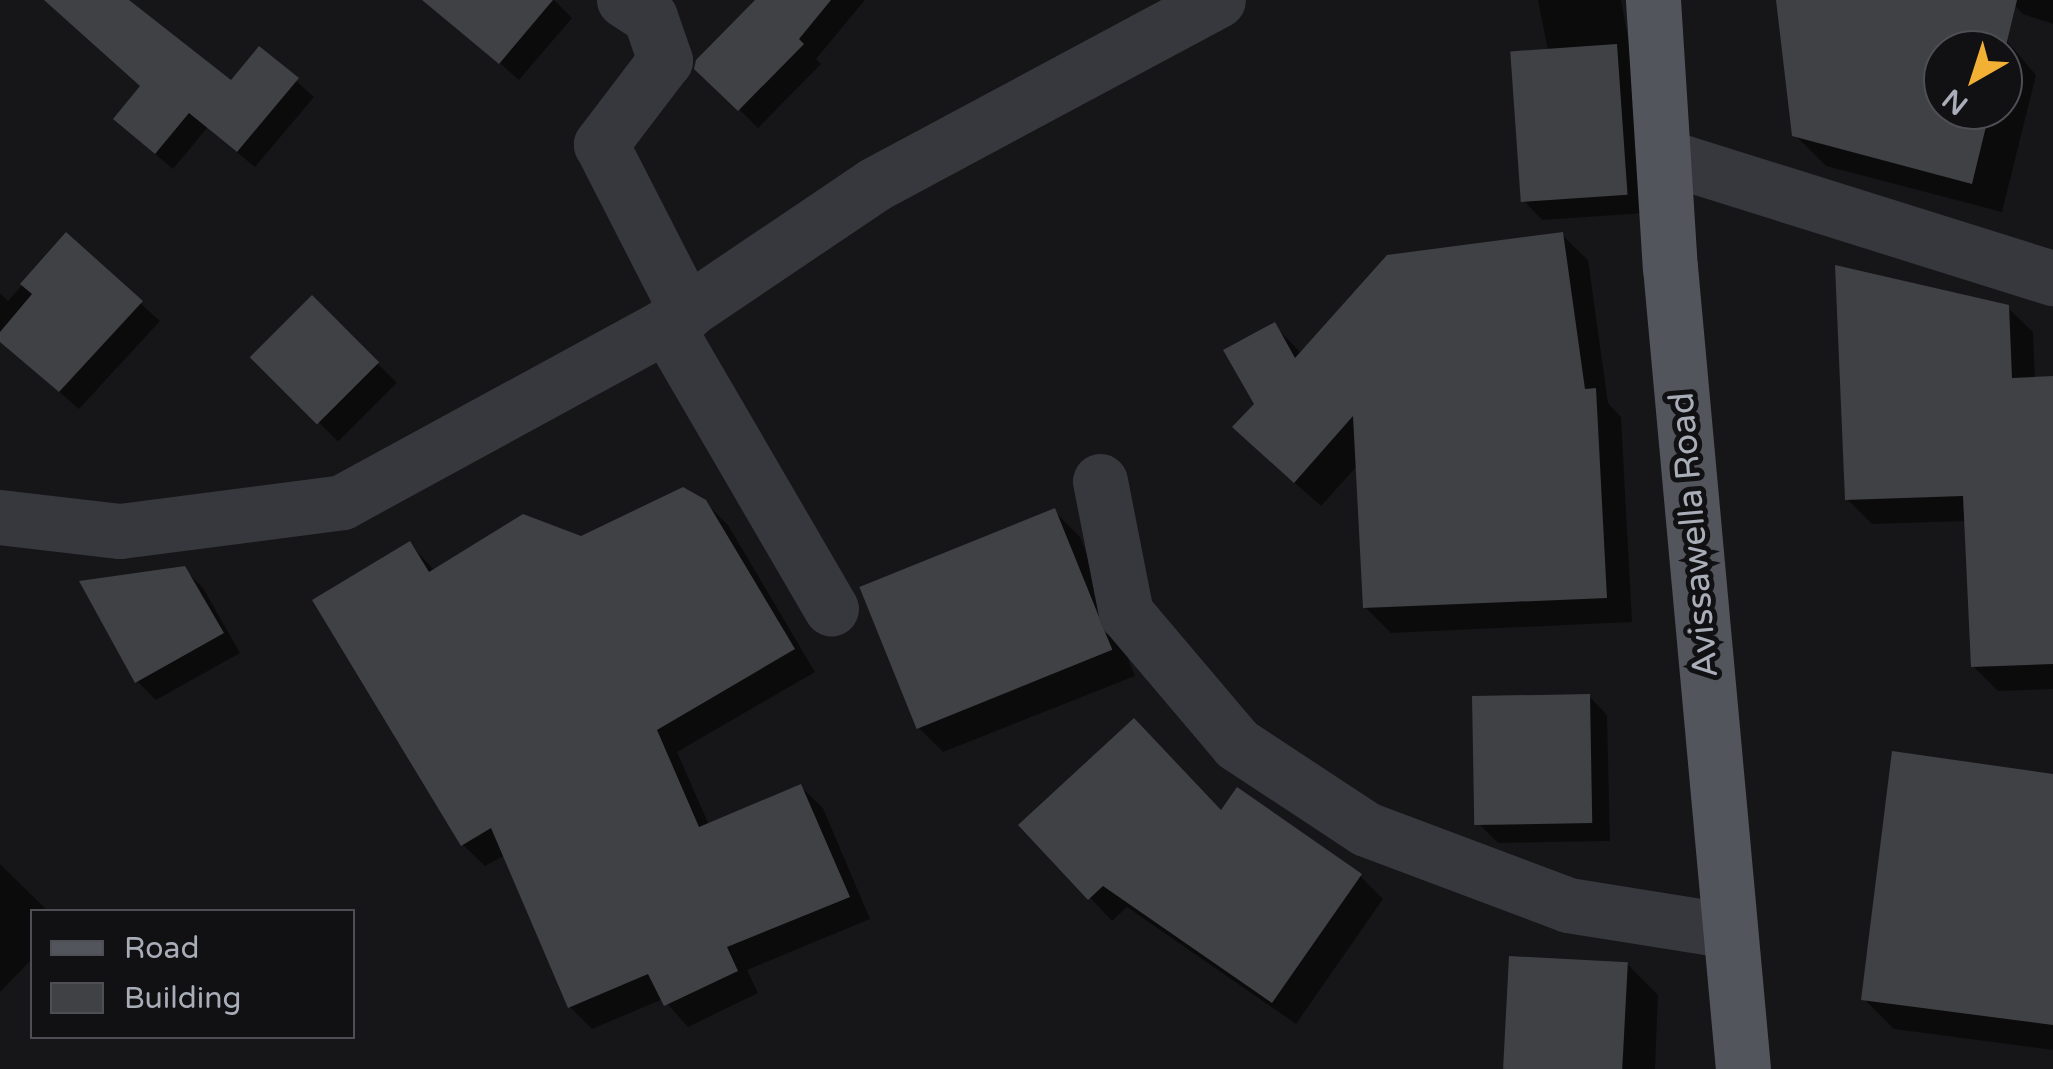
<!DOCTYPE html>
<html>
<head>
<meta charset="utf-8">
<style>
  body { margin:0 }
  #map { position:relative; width:2053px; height:1069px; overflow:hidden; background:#161618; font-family:"Varela Round",sans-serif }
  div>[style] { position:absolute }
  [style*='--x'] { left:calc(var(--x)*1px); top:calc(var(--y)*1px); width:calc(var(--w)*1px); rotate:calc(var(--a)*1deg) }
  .shadow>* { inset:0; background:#0007; transform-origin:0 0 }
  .building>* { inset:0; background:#404145; transform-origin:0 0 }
  .minor>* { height:55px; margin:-27.5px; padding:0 27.5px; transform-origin:27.5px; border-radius:27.5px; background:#37383d }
  .major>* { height:55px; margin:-27.5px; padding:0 27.5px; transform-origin:27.5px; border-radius:27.5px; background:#53555c }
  span { translate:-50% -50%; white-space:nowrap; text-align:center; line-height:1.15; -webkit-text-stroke:10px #111113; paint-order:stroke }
  .street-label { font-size:35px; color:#a8adb8 }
  .legend { position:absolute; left:30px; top:909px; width:325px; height:130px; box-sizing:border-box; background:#111113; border:2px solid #4d4f55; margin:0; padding:12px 18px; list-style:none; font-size:30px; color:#a8adb8 }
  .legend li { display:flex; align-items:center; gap:20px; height:50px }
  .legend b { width:50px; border:2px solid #4d4f55 }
  .north { position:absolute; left:1923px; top:30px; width:100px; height:100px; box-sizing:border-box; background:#111113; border:2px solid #4d4f55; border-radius:50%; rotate:219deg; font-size:28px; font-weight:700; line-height:40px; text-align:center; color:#a8adb8 }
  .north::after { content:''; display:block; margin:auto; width:35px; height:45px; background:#f2b134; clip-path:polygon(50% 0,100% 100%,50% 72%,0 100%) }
</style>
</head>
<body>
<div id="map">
  <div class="shadow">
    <i style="clip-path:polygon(121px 0,232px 83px,260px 49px,314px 97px,255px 167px,207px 128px,173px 169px,133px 135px,143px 87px)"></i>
    <i style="clip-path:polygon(429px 0,554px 0,572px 18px,519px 80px)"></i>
    <i style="clip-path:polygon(758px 0,865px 0,816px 59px,821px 64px,758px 128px,697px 68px)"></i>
    <i style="clip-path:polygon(1538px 0,1621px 0,1635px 76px,1645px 213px,1542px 220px,1524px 201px,1548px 51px)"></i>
    <i style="clip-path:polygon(evenodd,1779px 0,1972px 0,2036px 75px,2002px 212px,1826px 166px,1795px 135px,1779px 0,1943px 50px,2003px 50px,2003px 110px,1943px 110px,1943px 50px)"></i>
    <i style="clip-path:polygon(2009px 0,2053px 0,2053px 24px,2023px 14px)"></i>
    <i style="clip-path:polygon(1562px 235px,1588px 260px,1608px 403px,1621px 417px,1632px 622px,1391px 633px,1365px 607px,1358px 465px,1321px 506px,1261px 453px,1257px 405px,1274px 325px,1302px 354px)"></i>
    <i style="clip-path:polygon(66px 236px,160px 321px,79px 409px,0 341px,0 293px,8px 301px)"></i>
    <i style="left:312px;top:298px;width:120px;height:83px;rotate:45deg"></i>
    <i style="clip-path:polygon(2008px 308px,2033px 332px,2035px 379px,2053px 379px,2053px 689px,1998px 691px,1973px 666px,1967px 521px,1872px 524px,1847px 499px)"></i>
    <i style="clip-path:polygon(705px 502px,728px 525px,815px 672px,677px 752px,709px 825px,801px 787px,823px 808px,870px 919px,747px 970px,758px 993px,688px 1027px,663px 999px,592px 1029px,570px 1007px,505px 855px,485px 866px,463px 845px,316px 601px,410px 544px,435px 571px,581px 539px)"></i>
    <i style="clip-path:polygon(1054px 511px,1080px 537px,1135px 676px,943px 752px,917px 726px)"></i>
    <i style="clip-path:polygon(184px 569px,203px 588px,240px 653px,156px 700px,137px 681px)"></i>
    <i style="clip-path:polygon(1589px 696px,1607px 715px,1610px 841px,1498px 843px,1479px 824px)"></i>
    <i style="clip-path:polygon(2053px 777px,2053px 1050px,1894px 1029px,1864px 999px)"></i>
    <i style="clip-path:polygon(1022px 825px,1360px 876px,1383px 899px,1296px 1024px,1127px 907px,1112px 921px)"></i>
    <i style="clip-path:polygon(0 864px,49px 912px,32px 912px,32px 959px,0 992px)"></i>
    <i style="clip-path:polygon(1627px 964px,1658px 995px,1655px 1069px,1507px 1069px)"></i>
  </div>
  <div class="building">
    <i style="clip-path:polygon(44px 0,129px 0,231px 80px,259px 46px,299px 78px,237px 152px,189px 113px,155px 154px,113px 119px,140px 86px)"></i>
    <i style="clip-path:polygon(422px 0,553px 0,499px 64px)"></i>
    <i style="clip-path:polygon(755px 0,831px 0,799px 39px,804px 44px,738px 111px,694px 69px,696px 60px)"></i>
    <i style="clip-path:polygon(1776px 0,2017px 0,2003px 58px,2003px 50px,1943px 50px,1943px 110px,1990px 110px,1972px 184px,1792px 136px)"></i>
    <i style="left:1617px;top:44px;width:151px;height:107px;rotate:86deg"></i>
    <i style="clip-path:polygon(66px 232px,143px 301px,59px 392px,0 342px,0 332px,32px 294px,20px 284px)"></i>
    <i style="clip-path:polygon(1563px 232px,1585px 389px,1596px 388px,1607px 598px,1363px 608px,1353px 416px,1294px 483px,1232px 427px,1254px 404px,1223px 350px,1275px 322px,1295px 358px,1387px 255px)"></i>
    <i style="clip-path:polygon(1835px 265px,2009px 305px,2012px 378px,2053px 376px,2053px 664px,1971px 667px,1963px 496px,1845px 500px)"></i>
    <i style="left:312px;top:295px;width:95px;height:88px;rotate:45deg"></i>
    <i style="clip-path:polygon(683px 487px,706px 500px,795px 649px,657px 730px,699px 827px,801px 784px,850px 897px,727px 947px,738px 971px,664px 1006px,648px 974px,568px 1008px,491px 828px,461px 846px,312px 600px,410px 541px,429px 572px,523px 514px,581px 536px)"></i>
    <i style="left:1055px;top:508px;width:153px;height:211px;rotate:68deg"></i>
    <i style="clip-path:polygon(185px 566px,224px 633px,135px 683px,79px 581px)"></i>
    <i style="left:1590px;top:694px;width:129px;height:118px;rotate:89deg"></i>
    <i style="clip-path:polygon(1134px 718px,1221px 810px,1237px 787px,1362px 874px,1272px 1003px,1103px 886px,1088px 900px,1018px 825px)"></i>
    <i style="clip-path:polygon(1892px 751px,2053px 774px,2053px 1025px,1861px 1000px)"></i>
    <i style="left:1509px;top:956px;width:119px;height:113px;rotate:3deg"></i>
  </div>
  <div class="minor">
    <i style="--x:624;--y:0;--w:31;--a:33"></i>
    <i style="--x:650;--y:17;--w:46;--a:70.8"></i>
    <i style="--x:665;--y:60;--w:106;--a:127.3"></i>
    <i style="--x:601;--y:144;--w:189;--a:62.9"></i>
    <i style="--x:1663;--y:156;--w:409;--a:17.4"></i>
    <i style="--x:666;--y:325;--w:328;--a:59.8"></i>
    <i style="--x:1100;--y:481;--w:135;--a:78.9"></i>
    <i style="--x:1126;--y:613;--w:172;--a:49.7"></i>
    <i style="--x:1237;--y:744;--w:154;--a:33.4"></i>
    <i style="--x:1366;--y:829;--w:216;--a:20.6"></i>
    <i style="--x:1568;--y:905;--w:164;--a:9.1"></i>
    <i style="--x:0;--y:517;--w:121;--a:6.7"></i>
    <i style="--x:120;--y:531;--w:224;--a:-7.4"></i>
    <i style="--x:342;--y:502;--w:369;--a:-28.6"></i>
    <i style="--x:666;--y:325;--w:252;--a:-34"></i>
    <i style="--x:875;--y:184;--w:389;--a:-28.2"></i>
  </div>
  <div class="major">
    <i style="--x:1653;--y:0;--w:268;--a:86.4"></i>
    <i style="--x:1670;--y:267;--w:805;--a:84.8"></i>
  </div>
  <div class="street-label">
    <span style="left:1694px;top:535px;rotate:-95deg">Avissawella Road</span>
  </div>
  <ul class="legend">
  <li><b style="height:12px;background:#53555c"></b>Road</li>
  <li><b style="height:28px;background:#404145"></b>Building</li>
  </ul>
  <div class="north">N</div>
</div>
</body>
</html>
